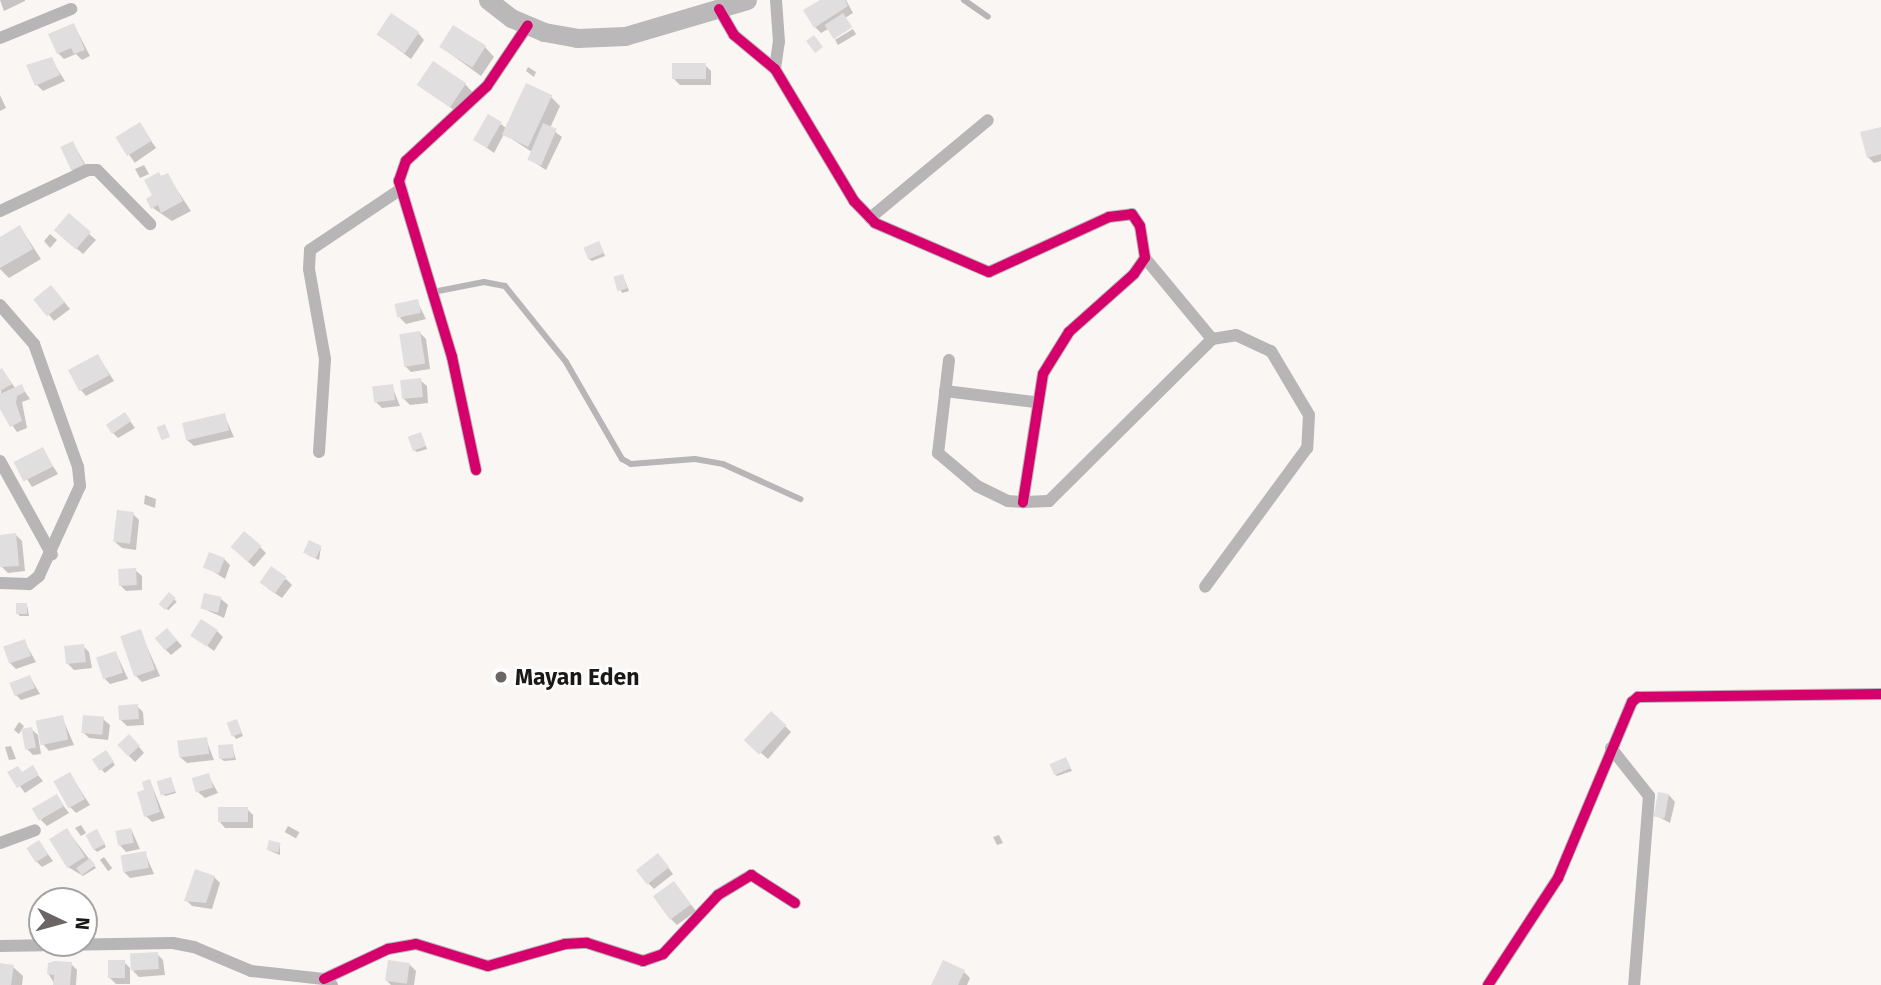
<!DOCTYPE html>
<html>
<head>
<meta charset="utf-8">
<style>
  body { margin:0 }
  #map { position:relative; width:1881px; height:985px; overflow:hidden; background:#faf6f4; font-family:"Fira Sans",sans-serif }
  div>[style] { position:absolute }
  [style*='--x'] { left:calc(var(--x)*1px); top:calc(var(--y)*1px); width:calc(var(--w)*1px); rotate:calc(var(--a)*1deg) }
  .shadow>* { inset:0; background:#0003; transform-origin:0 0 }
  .building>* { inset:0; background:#e0dede; transform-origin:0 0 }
  .service>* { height:6px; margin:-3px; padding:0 3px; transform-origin:3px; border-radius:3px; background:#b7b5b5 }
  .minor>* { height:12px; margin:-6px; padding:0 6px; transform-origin:6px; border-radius:6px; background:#b7b5b5 }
  .primary>* { height:19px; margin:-9.5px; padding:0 9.5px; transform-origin:9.5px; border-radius:9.5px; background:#bab8b8 }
  .cycleway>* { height:10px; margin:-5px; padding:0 5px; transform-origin:5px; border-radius:5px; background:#d6006c }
  .dots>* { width:19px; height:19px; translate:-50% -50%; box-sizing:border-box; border:4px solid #fff; border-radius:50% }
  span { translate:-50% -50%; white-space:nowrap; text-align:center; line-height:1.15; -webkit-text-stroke:5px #fff; paint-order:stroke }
  .poi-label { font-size:23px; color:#1b1918; font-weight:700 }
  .left { translate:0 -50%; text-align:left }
  .north { position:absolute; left:28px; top:887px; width:70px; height:70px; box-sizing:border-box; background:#fff; border:2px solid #a4a3a3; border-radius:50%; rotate:95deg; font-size:19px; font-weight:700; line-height:28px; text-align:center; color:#1b1918 }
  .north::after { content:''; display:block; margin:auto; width:24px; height:32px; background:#696665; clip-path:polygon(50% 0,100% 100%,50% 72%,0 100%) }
</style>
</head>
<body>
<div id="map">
  <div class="shadow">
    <i style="clip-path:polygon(0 0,25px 0,25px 1px,4px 11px)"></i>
    <i style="clip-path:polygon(823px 0,846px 0,853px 13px,845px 18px,851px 26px,833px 37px,828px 29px,821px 33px,815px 27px)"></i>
    <i style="clip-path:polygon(74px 25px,90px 56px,82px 60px,76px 54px,64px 59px,58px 53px)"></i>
    <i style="left:853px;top:29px;width:6px;height:21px;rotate:59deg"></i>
    <i style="clip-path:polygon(418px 33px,424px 40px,411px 59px,379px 35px)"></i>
    <i style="clip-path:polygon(441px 47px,485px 47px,494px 57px,481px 76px)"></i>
    <i style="clip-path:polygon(51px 59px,65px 81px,43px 91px,37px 85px)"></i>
    <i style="clip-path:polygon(705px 65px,711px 71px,711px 85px,680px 85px,674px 79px)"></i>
    <i style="clip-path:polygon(528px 67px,536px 72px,534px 77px,526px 71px)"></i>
    <i style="clip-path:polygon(465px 84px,474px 94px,461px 115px,419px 85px)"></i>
    <i style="clip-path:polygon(0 95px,6px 108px,0 111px)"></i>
    <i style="clip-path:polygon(551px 97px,560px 106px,550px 128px,562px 137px,546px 170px,529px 159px,532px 152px,504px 134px,494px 153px,476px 140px,501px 124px,507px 129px)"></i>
    <i style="left:140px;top:125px;width:28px;height:26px;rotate:55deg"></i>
    <i style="clip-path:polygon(1881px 129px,1881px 161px,1874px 163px,1868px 157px)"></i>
    <i style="clip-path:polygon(73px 143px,89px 171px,78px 176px,72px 170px)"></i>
    <i style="clip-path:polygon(144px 165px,149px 174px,140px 178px,135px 169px)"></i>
    <i style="clip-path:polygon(167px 175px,191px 211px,172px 221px,153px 208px)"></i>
    <i style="clip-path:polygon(69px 216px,96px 240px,83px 254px,63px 237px)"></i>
    <i style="clip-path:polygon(20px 227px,41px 259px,9px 278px,0 269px,0 239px)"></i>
    <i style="clip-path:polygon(50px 234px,57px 240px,50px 248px,44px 241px)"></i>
    <i style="clip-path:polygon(599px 243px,605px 256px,592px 261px,589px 259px)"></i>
    <i style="clip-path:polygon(623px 276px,629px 291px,622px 293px,615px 278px)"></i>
    <i style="clip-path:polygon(57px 293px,70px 309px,54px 321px,36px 299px)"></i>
    <i style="clip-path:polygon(417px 301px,426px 319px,406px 324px,400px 318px)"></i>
    <i style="clip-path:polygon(420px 333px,426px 339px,430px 369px,411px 372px,405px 366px)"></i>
    <i style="clip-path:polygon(98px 356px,114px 381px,86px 396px,80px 389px)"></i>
    <i style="clip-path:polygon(2px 370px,16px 389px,21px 386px,30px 399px,22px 402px,27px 428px,17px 432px,0 408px)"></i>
    <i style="clip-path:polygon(420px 380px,427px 386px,428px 403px,410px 405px,404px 399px)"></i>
    <i style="clip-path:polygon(392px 386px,400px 406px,382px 408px,376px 402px)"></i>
    <i style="clip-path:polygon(125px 414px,135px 428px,118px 438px,112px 432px)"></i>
    <i style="clip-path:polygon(224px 415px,234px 437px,194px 446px,187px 440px)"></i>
    <i style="clip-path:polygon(421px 434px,427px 449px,417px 452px,414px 450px)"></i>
    <i style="clip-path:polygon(42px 449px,58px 474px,32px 487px,17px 463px)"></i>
    <i style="clip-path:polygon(145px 495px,156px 499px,155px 508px,144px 504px)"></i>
    <i style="clip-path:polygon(133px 514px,139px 520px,136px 550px,122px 548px,115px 542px)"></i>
    <i style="clip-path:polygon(16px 535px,22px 541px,25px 571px,8px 573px,2px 567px,0 537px)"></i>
    <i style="clip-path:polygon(260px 547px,266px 553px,254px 567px,238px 553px)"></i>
    <i style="clip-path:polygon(321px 547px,319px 560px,308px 555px)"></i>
    <i style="clip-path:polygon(224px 559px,230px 565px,225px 579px,206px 567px)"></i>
    <i style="clip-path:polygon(135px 570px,142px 576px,142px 590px,126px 591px,120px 585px)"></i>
    <i style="clip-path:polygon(286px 579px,292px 585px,282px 598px,267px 588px)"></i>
    <i style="left:169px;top:594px;width:11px;height:12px;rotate:45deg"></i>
    <i style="clip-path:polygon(221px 599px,228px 605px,224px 618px,202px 608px)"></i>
    <i style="clip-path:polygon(27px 605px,29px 616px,20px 616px,18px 614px)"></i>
    <i style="clip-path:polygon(140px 631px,160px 676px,142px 682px,136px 676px)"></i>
    <i style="clip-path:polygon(217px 631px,223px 637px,214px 651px,193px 635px)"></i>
    <i style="clip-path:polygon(173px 636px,182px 646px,171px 655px,165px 649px)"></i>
    <i style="clip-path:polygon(24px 641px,36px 662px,16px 669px,10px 663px)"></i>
    <i style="clip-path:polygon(83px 646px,89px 652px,92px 668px,74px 670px,68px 664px)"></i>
    <i style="clip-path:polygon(116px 653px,128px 679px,110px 684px,104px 678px)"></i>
    <i style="clip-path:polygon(30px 677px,40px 694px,21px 700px,15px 694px)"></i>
    <i style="clip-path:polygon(137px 706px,143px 712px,144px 725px,127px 726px,121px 720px)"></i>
    <i style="clip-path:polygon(62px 717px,74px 745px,49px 751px,43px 744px)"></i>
    <i style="clip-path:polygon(103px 719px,110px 725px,108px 740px,89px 738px,83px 732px)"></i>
    <i style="clip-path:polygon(236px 721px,243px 736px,236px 739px,234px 736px)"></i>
    <i style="clip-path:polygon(19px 722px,24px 726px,19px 734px,14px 730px)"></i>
    <i style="clip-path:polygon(785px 726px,791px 732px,768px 759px,754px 747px)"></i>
    <i style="clip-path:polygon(31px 729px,38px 735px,41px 754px,33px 755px,27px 749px)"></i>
    <i style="clip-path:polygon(206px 739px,214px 760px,187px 763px,180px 757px)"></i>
    <i style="clip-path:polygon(135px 742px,144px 753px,135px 762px,129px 756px)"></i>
    <i style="clip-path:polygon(11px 746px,16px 759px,9px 760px,5px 747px)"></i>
    <i style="clip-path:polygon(232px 746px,236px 760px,224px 761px,221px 759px)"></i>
    <i style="clip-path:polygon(108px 755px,115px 765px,105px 773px,102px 770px)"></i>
    <i style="clip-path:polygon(1066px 759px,1072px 771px,1057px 776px,1055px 774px)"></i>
    <i style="clip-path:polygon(32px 768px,43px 781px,25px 793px,10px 773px,23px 773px)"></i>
    <i style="clip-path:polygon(70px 774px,90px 805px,76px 813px,70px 807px)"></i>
    <i style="clip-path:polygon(208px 775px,218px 793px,205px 798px,198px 792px)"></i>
    <i style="clip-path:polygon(171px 779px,176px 793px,165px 796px,163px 794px)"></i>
    <i style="clip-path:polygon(150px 781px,165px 818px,152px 822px,146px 816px)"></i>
    <i style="clip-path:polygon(1669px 795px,1675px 802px,1670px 823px,1655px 815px)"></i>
    <i style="clip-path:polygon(56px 796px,69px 813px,47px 826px,41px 820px)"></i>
    <i style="clip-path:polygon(247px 809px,253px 815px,253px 828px,225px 828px,219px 821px)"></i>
    <i style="clip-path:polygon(81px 825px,86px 833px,81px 836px,75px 828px)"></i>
    <i style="left:288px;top:826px;width:13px;height:7px;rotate:29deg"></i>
    <i style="clip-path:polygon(131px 829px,140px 849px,126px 852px,120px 845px)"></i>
    <i style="clip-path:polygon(67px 830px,96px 868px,83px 876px,68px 867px)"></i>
    <i style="clip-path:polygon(99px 834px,106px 847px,97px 852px,94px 849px)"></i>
    <i style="clip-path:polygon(999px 835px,1003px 843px,997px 845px,993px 837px)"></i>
    <i style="clip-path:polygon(39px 842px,53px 861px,42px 867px,36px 861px)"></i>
    <i style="clip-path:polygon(280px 845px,280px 855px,268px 850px)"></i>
    <i style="clip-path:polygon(145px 853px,154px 874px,130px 878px,124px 872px)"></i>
    <i style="left:104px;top:857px;width:14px;height:5px;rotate:54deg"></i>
    <i style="clip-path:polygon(664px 862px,673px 874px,654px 889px,648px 883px)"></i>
    <i style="clip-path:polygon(214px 877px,220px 883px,212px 909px,192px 906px,186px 900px)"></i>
    <i style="clip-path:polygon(674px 883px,696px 911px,677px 925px,671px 919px)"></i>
    <i style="clip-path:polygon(157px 954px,163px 960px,165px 975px,139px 977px,133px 971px)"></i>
    <i style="clip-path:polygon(124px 962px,130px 968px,130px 984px,116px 984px,110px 978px)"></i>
    <i style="clip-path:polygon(71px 964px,77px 970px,76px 985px,55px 985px,48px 973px)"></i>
    <i style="clip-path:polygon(0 965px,13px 967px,23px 976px,22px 985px,0 985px)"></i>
    <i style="clip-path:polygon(410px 965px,416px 971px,414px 985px,391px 985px,387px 981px)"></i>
    <i style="clip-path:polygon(964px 972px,970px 978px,967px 985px,933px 985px)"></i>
  </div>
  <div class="building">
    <i style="clip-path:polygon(820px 0,845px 0,848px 6px,814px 28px,803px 10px)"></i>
    <i style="left:391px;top:13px;width:34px;height:26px;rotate:34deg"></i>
    <i style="left:843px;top:13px;width:17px;height:22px;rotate:57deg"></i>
    <i style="clip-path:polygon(74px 23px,85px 50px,74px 54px,71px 48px,57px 54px,48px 34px)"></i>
    <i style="left:453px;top:25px;width:39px;height:26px;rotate:32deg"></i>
    <i style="left:814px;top:35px;width:15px;height:10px;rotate:53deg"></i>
    <i style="clip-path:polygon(52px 57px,60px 75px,35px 86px,26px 65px)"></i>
    <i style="left:433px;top:61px;width:40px;height:29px;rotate:34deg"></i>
    <i style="left:706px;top:63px;width:16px;height:34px;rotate:90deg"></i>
    <i style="left:526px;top:83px;width:29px;height:57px;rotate:25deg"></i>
    <i style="left:488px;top:114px;width:16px;height:30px;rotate:30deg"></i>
    <i style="left:140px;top:122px;width:22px;height:29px;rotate:58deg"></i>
    <i style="left:543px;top:123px;width:15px;height:40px;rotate:23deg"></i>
    <i style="clip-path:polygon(1881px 127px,1881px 154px,1867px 158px,1860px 132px)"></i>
    <i style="left:73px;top:141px;width:26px;height:14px;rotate:65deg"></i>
    <i style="clip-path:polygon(159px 172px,161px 176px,168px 173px,183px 201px,161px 213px,158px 205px,151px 209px,146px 199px,152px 195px,144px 180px)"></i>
    <i style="left:69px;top:213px;width:29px;height:23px;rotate:41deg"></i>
    <i style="clip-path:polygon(20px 225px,33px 249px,0 268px,0 237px)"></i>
    <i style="left:599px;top:241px;width:13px;height:17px;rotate:67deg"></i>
    <i style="left:623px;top:274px;width:15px;height:10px;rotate:74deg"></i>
    <i style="left:51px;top:285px;width:22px;height:23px;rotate:51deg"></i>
    <i style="left:418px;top:299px;width:14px;height:24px;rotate:78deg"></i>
    <i style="left:420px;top:331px;width:33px;height:21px;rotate:81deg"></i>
    <i style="left:98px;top:354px;width:24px;height:34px;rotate:62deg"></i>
    <i style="clip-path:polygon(2px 368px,12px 384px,0 391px,0 369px)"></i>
    <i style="left:421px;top:378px;width:19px;height:21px;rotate:84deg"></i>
    <i style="clip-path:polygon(22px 384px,25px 392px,17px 396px,16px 403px,22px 421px,10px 427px,0 409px,0 394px)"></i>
    <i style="left:393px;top:384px;width:16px;height:21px;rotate:83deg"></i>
    <i style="left:125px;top:412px;width:11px;height:23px;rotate:56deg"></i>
    <i style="left:225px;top:413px;width:18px;height:44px;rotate:77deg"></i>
    <i style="left:165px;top:424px;width:14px;height:9px;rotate:69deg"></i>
    <i style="left:421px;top:432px;width:15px;height:14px;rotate:70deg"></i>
    <i style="left:43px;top:447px;width:22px;height:33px;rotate:63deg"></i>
    <i style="left:117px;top:510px;width:17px;height:32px;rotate:7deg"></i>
    <i style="left:244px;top:531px;width:23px;height:21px;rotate:40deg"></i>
    <i style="clip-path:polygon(16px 533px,19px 566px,0 567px,0 535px)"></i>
    <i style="left:309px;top:540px;width:14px;height:14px;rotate:25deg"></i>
    <i style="left:209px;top:552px;width:17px;height:17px;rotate:21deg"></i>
    <i style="left:271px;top:566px;width:19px;height:20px;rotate:35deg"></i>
    <i style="left:136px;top:568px;width:17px;height:18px;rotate:87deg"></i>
    <i style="left:169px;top:592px;width:9px;height:16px;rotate:41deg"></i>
    <i style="left:204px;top:593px;width:18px;height:16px;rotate:13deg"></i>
    <i style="left:16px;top:603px;width:11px;height:11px"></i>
    <i style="left:201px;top:619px;width:20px;height:20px;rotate:33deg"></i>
    <i style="left:167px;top:628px;width:16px;height:16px;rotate:50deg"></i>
    <i style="left:141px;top:629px;width:43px;height:22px;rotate:71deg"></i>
    <i style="left:25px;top:639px;width:18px;height:23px;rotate:71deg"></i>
    <i style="left:84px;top:644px;width:18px;height:20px;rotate:84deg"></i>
    <i style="left:116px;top:651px;width:23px;height:21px;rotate:72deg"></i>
    <i style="left:30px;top:675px;width:14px;height:22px;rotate:69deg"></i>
    <i style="left:138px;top:704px;width:15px;height:20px;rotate:86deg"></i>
    <i style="left:771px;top:711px;width:21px;height:40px;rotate:43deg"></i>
    <i style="left:63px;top:715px;width:25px;height:28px;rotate:78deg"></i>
    <i style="left:83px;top:715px;width:21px;height:18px;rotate:5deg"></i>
    <i style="left:237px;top:719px;width:15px;height:11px;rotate:70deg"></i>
    <i style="left:32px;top:727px;width:21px;height:11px;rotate:79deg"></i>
    <i style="left:129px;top:734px;width:16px;height:16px;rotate:47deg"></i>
    <i style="left:207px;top:737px;width:17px;height:30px;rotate:83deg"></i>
    <i style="left:233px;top:744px;width:14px;height:15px;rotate:86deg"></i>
    <i style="left:106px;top:750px;width:14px;height:17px;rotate:56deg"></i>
    <i style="left:1066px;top:757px;width:12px;height:18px;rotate:66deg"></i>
    <i style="clip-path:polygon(33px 765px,39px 775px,17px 788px,7px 772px,18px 766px,22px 772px)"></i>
    <i style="left:70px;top:772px;width:31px;height:19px;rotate:61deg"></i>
    <i style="left:209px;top:773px;width:15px;height:18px;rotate:74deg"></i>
    <i style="left:171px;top:777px;width:15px;height:15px;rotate:74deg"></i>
    <i style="clip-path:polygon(150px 779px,160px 812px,144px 817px,137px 792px,144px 790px,142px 782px)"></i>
    <i style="left:1658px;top:792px;width:11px;height:25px;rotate:10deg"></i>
    <i style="left:57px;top:794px;width:14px;height:29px;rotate:60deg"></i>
    <i style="left:218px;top:807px;width:30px;height:15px"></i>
    <i style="left:67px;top:828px;width:34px;height:21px;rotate:58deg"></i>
    <i style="left:131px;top:828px;width:15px;height:16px;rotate:79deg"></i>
    <i style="left:97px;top:829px;width:17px;height:13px;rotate:62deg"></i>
    <i style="left:39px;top:840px;width:17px;height:15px;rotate:57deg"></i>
    <i style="left:269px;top:840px;width:12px;height:10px;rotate:14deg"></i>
    <i style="left:146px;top:851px;width:17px;height:26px;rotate:80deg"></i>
    <i style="left:658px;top:853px;width:18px;height:28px;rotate:52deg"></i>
    <i style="left:90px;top:858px;width:9px;height:17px;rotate:54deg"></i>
    <i style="clip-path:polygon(195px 869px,215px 876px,206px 903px,184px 901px)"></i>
    <i style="left:674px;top:881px;width:29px;height:26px;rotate:54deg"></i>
    <i style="left:158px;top:952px;width:17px;height:28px;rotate:87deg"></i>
    <i style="left:108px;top:960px;width:17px;height:18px"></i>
    <i style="left:388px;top:960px;width:22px;height:21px;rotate:8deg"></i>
    <i style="clip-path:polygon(943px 960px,965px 970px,958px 985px,931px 985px)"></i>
    <i style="clip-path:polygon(55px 961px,72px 962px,70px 985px,53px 985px,54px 975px,47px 974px,48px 963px)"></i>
    <i style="clip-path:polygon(0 963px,14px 965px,11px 985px,0 985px)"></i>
  </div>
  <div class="service">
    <i style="--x:964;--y:0;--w:29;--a:35"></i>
    <i style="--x:433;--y:292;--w:52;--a:-11.1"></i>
    <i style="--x:484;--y:282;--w:21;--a:11"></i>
    <i style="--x:505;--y:286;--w:97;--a:51.2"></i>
    <i style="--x:566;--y:362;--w:112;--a:60"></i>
    <i style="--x:622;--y:459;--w:10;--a:29"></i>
    <i style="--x:631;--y:464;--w:64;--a:-4.5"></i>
    <i style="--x:695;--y:459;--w:28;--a:10"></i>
    <i style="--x:723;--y:464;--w:85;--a:24.4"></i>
  </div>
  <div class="minor">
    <i style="--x:719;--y:9;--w:30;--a:60"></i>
    <i style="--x:734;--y:35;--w:53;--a:39.7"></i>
    <i style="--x:775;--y:69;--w:154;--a:59.1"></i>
    <i style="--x:854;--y:201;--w:30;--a:46"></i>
    <i style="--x:875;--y:223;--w:124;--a:23.3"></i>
    <i style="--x:989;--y:272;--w:132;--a:-24.6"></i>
    <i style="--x:1109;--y:217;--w:23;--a:-7"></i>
    <i style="--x:1132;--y:214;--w:14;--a:56"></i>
    <i style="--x:1140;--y:226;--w:32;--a:81"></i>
    <i style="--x:1145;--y:258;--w:19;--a:125"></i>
    <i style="--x:1134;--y:274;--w:87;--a:138.3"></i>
    <i style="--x:1069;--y:332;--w:49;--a:121.8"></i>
    <i style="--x:1043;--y:374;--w:130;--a:98.9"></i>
    <i style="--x:0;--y:38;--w:77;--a:-22.2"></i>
    <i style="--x:775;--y:69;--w:27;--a:-82"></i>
    <i style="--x:779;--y:42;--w:42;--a:-94.1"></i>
    <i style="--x:0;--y:211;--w:97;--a:-25"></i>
    <i style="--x:88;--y:170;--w:9;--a:0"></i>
    <i style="--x:97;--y:170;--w:76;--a:45.5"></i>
    <i style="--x:870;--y:218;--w:153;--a:-39.7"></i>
    <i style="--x:1145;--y:258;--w:105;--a:50.4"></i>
    <i style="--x:0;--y:305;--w:52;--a:48.9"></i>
    <i style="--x:34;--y:344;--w:131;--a:70.3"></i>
    <i style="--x:78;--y:467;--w:19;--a:84"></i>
    <i style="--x:80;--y:486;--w:99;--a:114.5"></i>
    <i style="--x:39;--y:576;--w:13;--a:141"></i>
    <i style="--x:29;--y:584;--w:29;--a:-178"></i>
    <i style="--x:949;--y:360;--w:94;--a:96.7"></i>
    <i style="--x:938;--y:453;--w:51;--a:40.2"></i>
    <i style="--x:977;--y:486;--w:34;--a:26"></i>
    <i style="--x:1008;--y:501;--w:15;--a:4"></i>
    <i style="--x:1023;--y:502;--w:26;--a:-2"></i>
    <i style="--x:1049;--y:501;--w:230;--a:-44.8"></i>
    <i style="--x:1212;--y:339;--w:24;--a:-9"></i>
    <i style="--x:1236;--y:335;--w:38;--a:25"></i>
    <i style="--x:1271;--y:351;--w:74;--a:59.3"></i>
    <i style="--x:1309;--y:415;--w:33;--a:93"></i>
    <i style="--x:1307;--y:448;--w:172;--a:126.3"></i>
    <i style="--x:945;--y:391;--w:91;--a:7"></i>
    <i style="--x:319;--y:452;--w:93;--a:-86.3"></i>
    <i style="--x:325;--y:359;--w:91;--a:-100.1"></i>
    <i style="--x:309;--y:269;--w:19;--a:-87"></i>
    <i style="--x:310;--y:250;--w:110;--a:-33.8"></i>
    <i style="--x:0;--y:461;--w:107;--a:61"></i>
    <i style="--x:476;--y:470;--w:116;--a:-102"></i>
    <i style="--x:452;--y:357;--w:184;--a:-106.8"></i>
    <i style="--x:399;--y:181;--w:21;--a:-71"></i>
    <i style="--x:406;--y:161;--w:110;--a:-42.8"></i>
    <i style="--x:487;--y:86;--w:73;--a:-56.1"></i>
    <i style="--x:1611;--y:748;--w:61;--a:51.6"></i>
    <i style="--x:1649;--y:796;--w:190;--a:94.5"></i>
    <i style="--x:0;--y:843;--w:37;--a:-20"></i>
    <i style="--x:0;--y:946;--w:173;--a:-1"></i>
    <i style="--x:173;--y:943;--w:21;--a:11"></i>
    <i style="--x:194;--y:947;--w:62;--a:22.8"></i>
    <i style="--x:251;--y:971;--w:73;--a:6.3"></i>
    <i style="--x:324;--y:979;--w:10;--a:37"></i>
    <i style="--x:324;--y:979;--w:71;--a:-25.1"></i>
    <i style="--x:388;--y:949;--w:28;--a:-10"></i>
    <i style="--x:416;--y:944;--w:75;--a:17"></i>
    <i style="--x:488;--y:966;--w:80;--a:-15.9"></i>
    <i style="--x:565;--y:944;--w:22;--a:-3"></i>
    <i style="--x:587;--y:943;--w:59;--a:17.8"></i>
    <i style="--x:643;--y:961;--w:21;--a:-19"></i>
    <i style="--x:663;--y:954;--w:81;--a:-47"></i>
    <i style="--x:718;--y:895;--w:39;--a:-31"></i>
    <i style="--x:751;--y:875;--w:52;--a:32.5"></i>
    <i style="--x:1488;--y:985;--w:128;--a:-56.8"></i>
    <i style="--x:1558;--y:878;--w:191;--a:-67.2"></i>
    <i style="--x:1632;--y:702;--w:8;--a:-40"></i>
    <i style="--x:1638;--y:697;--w:243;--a:-0.7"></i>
  </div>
  <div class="primary">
    <i style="--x:488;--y:0;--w:29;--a:38"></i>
    <i style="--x:511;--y:18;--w:36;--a:23"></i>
    <i style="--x:544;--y:32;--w:34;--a:10"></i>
    <i style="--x:577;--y:38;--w:48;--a:-2.4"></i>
    <i style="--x:625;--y:36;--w:127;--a:-16.4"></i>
  </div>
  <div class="cycleway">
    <i style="--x:719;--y:9;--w:30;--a:60"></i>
    <i style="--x:734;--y:35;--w:53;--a:39.7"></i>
    <i style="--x:775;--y:69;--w:154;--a:59.1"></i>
    <i style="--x:854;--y:201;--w:30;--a:46"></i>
    <i style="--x:875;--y:223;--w:124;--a:23.3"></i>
    <i style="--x:989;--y:272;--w:132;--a:-24.6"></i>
    <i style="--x:1109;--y:217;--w:23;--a:-7"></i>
    <i style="--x:1132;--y:214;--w:14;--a:56"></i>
    <i style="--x:1140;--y:226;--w:32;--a:81"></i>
    <i style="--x:1145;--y:258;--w:19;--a:125"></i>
    <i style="--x:1134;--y:274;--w:87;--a:138.3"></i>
    <i style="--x:1069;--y:332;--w:49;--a:121.8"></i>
    <i style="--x:1043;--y:374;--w:130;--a:98.9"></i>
    <i style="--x:476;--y:470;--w:116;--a:-102"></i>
    <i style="--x:452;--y:357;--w:184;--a:-106.8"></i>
    <i style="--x:399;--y:181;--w:21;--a:-71"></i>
    <i style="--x:406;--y:161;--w:110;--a:-42.8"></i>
    <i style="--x:487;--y:86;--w:73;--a:-56.1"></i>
    <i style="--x:324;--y:979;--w:71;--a:-25.1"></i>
    <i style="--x:388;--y:949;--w:28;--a:-10"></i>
    <i style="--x:416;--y:944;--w:75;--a:17"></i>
    <i style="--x:488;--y:966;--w:80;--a:-15.9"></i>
    <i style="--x:565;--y:944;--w:22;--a:-3"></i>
    <i style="--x:587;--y:943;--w:59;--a:17.8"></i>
    <i style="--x:643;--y:961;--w:21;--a:-19"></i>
    <i style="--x:663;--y:954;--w:81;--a:-47"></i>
    <i style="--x:718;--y:895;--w:39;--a:-31"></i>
    <i style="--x:751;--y:875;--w:52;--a:32.5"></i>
    <i style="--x:1488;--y:985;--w:128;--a:-56.8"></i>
    <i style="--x:1558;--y:878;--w:191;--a:-67.2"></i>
    <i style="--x:1632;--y:702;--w:8;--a:-40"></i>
    <i style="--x:1638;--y:697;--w:243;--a:-0.7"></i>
  </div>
  <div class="dots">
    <i style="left:501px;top:677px;background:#696665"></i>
  </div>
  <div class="poi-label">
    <span class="left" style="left:515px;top:677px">Mayan Eden</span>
  </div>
  <div class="north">N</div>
</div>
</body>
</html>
